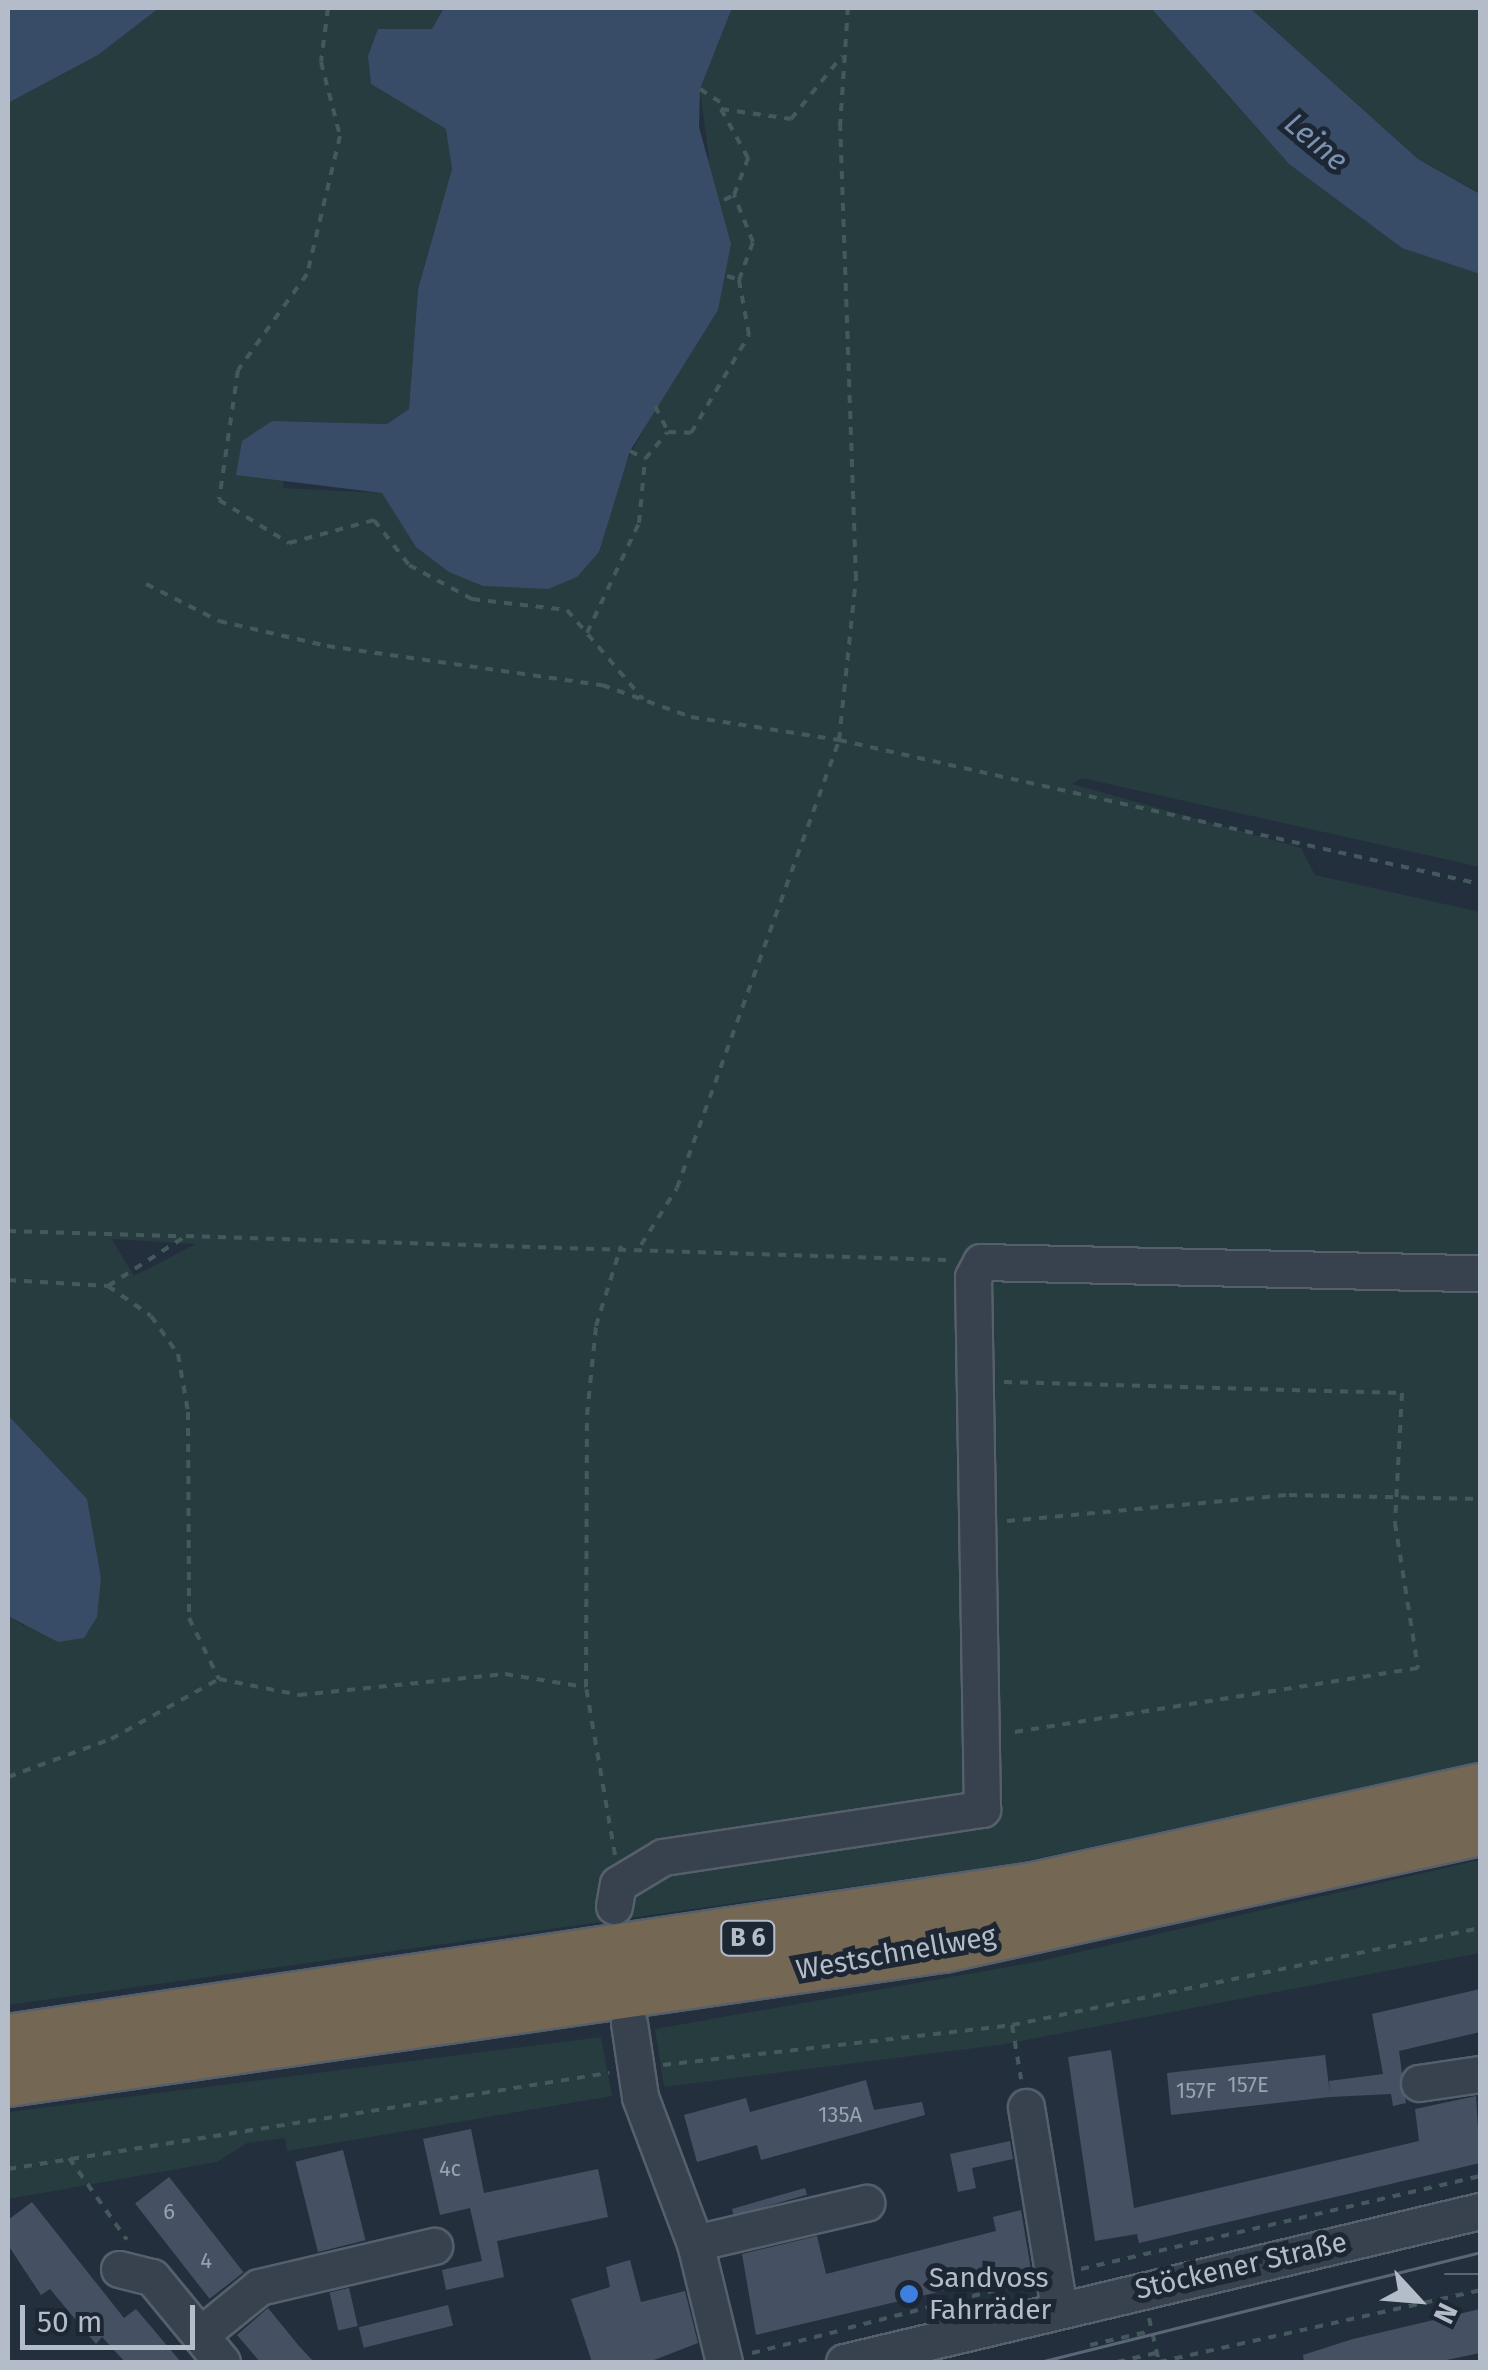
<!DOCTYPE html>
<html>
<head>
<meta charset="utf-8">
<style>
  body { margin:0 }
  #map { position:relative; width:1488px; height:2370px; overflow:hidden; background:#242f3e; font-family:"Fira Sans",sans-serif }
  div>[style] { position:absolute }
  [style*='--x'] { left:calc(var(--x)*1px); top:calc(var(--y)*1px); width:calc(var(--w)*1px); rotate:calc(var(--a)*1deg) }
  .green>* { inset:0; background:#263c3f }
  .water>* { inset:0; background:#394c67 }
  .building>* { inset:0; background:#455162; transform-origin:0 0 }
  .path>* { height:4px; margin-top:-2px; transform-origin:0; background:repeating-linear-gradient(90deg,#44595c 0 8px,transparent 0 16px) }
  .roads { filter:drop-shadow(2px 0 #565f6c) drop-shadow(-2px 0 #565f6c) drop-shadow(0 2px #565f6c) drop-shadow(0 -2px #565f6c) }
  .minor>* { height:35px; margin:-17.5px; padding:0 17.5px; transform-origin:17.5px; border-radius:17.5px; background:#38414e }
  .highway>* { height:52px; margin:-26px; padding:0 26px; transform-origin:26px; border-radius:26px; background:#746855 }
  .tram>* { height:2.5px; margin:-1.25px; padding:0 1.25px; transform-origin:1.25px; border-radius:1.25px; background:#5a6575 }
  .dots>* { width:28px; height:28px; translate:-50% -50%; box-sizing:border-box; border:5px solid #1d2633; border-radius:50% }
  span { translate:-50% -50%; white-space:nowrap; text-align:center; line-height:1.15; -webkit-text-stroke:10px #1d2633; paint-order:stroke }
  .number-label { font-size:22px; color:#98a1af }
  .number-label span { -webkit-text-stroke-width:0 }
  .shield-label span { padding:2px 8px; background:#1d2633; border:2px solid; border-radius:8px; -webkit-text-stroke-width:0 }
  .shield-label { font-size:25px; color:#b4bcc9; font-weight:700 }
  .street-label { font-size:28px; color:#b4bcc9 }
  .poi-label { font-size:28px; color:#b4bcc9 }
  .left { translate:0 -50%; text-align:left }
  .water-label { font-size:30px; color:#7c92b1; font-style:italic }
  .frame { position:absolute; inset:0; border:10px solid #b4bcc9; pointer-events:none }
  .north { position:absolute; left:1368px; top:2250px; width:100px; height:100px; -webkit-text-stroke:8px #1d2633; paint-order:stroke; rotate:116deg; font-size:28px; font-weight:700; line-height:40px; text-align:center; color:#b4bcc9 }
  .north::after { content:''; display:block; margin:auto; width:35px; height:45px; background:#b4bcc9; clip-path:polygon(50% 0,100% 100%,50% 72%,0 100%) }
  .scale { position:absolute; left:20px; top:2305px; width:175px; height:45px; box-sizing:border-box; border:5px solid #b4bcc9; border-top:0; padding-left:12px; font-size:30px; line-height:35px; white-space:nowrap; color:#b4bcc9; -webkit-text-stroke:8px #1d2633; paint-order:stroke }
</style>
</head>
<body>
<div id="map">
  <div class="green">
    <i style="clip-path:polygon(evenodd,159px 8px,444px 8px,433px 29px,378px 29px,371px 84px,447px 129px,452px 169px,418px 289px,409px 409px,387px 424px,272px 421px,284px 488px,382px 493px,483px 586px,548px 589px,599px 553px,616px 482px,662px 394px,709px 158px,700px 89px,732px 8px,1151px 8px,1289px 164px,1402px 248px,1480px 274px,1480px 867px,1082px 778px,1072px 784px,1301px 848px,1315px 875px,1480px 912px,1480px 1762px,1007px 1865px,8px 2005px,8px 1616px,24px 1626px,87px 1499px,8px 1415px,8px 103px,98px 55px,159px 8px,112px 1239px,113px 1239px,196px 1244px,134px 1276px,112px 1239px,159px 8px,986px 1289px,1003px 1813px,985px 1828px,740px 1852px,963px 1810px,979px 1786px,986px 1289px)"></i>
    <i style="clip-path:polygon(1250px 8px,1480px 8px,1480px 193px,1418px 159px)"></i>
    <i style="clip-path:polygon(1480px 1860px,1480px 1953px,1000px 2045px,664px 2087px,655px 2029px,1036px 1962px)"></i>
    <i style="clip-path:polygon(601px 2037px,612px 2096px,287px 2151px,285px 2138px,247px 2143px,217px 2162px,8px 2199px,8px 2112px)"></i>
  </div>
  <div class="water">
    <i style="clip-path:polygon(8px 8px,159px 8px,98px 55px,8px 103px)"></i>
    <i style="clip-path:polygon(444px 8px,732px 8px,700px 89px,699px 127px,731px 244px,718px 310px,630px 451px,599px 552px,577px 577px,548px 589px,483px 586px,449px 572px,416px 547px,382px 493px,236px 475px,242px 441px,272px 421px,387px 424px,409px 409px,418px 289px,452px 169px,446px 129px,371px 84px,368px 56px,378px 29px,432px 29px)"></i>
    <i style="clip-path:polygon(1151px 8px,1250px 8px,1418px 159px,1480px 194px,1480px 274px,1402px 248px,1289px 164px)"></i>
    <i style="clip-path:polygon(8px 1415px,87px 1499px,101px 1578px,97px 1617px,84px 1638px,58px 1642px,8px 1616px)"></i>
  </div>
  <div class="building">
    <i style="clip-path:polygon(1480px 1989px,1480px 2032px,1399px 2051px,1406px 2103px,1393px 2106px,1391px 2094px,1330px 2097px,1171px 2115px,1167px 2073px,1325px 2055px,1330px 2094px,1329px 2081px,1383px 2074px,1372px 2014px)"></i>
    <i style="clip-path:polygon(1111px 2050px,1134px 2208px,1419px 2141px,1415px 2109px,1476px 2096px,1480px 2163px,1139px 2243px,1137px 2234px,1095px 2241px,1068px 2057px)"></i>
    <i style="clip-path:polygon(866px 2080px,874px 2110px,922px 2102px,925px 2115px,761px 2160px,757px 2145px,697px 2162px,684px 2115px,746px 2098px,750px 2112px)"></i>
    <i style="clip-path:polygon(471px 2129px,484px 2193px,598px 2169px,608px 2217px,497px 2241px,504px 2277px,446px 2290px,442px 2270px,482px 2261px,470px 2208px,440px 2215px,423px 2139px)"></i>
    <i style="clip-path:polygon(1010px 2141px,1013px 2159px,972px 2168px,976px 2188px,958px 2192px,950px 2154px)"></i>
    <i style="left:343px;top:2150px;width:93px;height:49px;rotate:76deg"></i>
    <i style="left:169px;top:2177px;width:121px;height:43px;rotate:52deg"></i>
    <i style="left:805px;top:2188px;width:7px;height:76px;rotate:74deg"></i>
    <i style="clip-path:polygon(32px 2202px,124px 2318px,136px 2309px,181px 2362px,125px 2362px,102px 2337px,96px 2344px,50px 2289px,41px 2295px,8px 2245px,8px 2220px)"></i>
    <i style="clip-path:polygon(1021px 2210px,1031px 2270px,756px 2335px,742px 2254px,817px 2236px,826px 2274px,996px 2231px,993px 2217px)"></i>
    <i style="clip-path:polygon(630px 2260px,641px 2302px,685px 2291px,698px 2343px,649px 2362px,592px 2362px,571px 2299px,610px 2287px,606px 2267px)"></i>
    <i style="left:349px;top:2288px;width:39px;height:20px;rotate:77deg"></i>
    <i style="left:448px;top:2305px;width:21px;height:92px;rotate:76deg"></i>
    <i style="clip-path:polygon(268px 2308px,299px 2346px,314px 2362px,260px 2362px,237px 2335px)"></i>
    <i style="clip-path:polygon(1480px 2309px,1480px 2353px,1437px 2362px,1304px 2362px,1303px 2355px,1353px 2339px)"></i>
  </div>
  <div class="path">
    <i style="--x:328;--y:8;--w:54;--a:97.4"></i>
    <i style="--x:321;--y:62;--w:76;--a:75.6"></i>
    <i style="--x:340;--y:136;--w:142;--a:103.4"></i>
    <i style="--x:307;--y:274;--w:118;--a:125.7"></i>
    <i style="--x:238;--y:370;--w:131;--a:98.3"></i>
    <i style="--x:219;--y:500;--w:82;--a:31.6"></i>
    <i style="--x:289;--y:543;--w:88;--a:-15.1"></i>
    <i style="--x:374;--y:520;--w:57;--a:52.1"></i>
    <i style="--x:409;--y:565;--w:72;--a:28.4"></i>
    <i style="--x:472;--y:599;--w:96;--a:6.6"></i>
    <i style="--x:567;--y:610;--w:117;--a:49.5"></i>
    <i style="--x:700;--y:89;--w:30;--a:33"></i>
    <i style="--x:724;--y:200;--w:11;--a:-27"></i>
    <i style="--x:727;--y:276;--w:13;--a:18"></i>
    <i style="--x:655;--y:406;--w:29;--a:63"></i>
    <i style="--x:630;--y:451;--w:17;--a:28"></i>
    <i style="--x:146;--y:584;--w:82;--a:26.9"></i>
    <i style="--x:219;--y:621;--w:111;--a:13"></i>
    <i style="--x:327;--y:646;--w:278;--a:8.1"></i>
    <i style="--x:602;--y:685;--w:95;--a:19.8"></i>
    <i style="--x:691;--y:717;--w:150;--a:8.8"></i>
    <i style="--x:839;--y:740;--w:657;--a:12.66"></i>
    <i style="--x:587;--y:633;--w:122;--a:-64.7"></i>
    <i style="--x:639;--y:523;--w:64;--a:-84.6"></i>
    <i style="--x:645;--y:459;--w:35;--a:-50"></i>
    <i style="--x:668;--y:432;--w:23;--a:2"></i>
    <i style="--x:691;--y:433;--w:114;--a:-59.4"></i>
    <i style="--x:749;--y:335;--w:56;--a:-100.3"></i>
    <i style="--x:739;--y:280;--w:40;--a:-69.8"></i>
    <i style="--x:753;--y:242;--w:51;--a:-112"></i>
    <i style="--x:734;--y:195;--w:40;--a:-69"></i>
    <i style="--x:748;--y:158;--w:56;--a:-118.9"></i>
    <i style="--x:721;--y:109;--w:71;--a:8.1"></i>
    <i style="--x:791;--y:119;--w:81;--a:-51"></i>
    <i style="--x:8;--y:1231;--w:173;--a:1.7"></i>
    <i style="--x:641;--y:1245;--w:67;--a:-57.7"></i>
    <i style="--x:677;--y:1188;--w:476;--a:-70.1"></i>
    <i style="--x:839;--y:740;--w:162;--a:-84"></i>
    <i style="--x:856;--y:579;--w:452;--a:-92"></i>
    <i style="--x:840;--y:127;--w:119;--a:-86.2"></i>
    <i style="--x:8;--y:1280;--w:100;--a:3.4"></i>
    <i style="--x:108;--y:1286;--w:93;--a:-32.7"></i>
    <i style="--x:186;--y:1236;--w:761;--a:1.81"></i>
    <i style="--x:108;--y:1286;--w:52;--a:34.9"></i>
    <i style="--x:151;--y:1316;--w:47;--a:54.6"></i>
    <i style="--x:178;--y:1354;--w:59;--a:80.2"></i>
    <i style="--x:188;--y:1412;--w:206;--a:89.7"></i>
    <i style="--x:189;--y:1618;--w:68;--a:63.8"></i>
    <i style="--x:1004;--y:1382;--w:398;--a:1.6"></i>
    <i style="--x:1402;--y:1393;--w:130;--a:93.1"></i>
    <i style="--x:1395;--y:1523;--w:147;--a:81"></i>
    <i style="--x:1418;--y:1668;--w:415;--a:171"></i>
    <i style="--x:1480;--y:1459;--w:29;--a:90"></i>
    <i style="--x:1007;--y:1521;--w:283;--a:-5.3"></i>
    <i style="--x:1289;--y:1495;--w:191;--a:1.2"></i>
    <i style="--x:8;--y:1777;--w:110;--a:-20.3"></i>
    <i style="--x:111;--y:1739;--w:124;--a:-29.1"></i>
    <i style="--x:219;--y:1679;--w:82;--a:11.3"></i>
    <i style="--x:299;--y:1695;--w:207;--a:-5.8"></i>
    <i style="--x:505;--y:1674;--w:81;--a:9.2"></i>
    <i style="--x:615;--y:1855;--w:170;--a:-99.8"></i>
    <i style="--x:586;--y:1687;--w:272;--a:-89.8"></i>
    <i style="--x:587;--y:1415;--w:89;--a:-84.2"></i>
    <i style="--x:596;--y:1326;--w:84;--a:-72.6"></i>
    <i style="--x:1012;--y:2025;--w:55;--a:80.5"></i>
    <i style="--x:663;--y:2065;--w:351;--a:-6.5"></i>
    <i style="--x:1012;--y:2025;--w:478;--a:-11.7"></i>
    <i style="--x:69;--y:2158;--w:100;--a:54.7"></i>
    <i style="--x:8;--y:2169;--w:609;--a:-9.08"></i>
    <i style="--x:1081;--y:2269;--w:410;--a:-13.1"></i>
    <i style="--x:1149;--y:2318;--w:45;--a:77.2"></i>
    <i style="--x:1159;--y:2362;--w:329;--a:-12.6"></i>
    <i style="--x:848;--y:2328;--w:181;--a:-14.4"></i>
    <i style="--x:1090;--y:2345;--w:63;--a:-12.9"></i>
    <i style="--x:752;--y:2353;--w:90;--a:-14.2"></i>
    <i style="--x:1117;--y:2362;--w:40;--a:-13"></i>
  </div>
  <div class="roads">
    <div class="minor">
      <i style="--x:614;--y:1906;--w:22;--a:-80"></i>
      <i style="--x:618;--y:1884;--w:52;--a:-31"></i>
      <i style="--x:663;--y:1857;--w:323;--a:-8.6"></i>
      <i style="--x:982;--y:1809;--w:532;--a:-90.97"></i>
      <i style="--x:973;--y:1277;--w:17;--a:-62"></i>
      <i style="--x:981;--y:1262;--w:499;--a:1.3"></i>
      <i style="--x:629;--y:2023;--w:75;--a:81.5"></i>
      <i style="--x:640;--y:2097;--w:156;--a:69.4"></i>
      <i style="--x:695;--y:2243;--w:122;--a:76.3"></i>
      <i style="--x:1419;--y:2083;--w:62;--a:-8.4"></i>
      <i style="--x:1026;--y:2107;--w:204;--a:80.7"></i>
      <i style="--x:695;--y:2243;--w:176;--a:-13.2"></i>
      <i style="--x:119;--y:2269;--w:34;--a:14"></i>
      <i style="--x:152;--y:2277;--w:110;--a:50.5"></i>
      <i style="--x:200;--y:2335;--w:76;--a:-39.1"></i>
      <i style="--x:259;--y:2287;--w:180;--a:-13.2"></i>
      <i style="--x:844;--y:2362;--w:654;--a:-13.36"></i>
    </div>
    <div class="highway">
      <i style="--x:8;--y:2041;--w:1037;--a:-8.43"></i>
      <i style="--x:1034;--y:1889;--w:457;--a:-12.5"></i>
      <i style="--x:8;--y:2080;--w:945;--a:-8.16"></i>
      <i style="--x:943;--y:1946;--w:550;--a:-12.29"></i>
    </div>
  </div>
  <div class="tram">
    <i style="--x:1445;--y:2274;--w:35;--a:0"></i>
    <i style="--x:1040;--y:2362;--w:454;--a:-14"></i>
  </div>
  <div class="dots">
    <i style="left:909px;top:2294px;background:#3f7fe0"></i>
  </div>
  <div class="number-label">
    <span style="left:1248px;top:2085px">157E</span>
    <span style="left:1196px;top:2091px">157F</span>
    <span style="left:840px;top:2115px">135A</span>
    <span style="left:450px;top:2169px">4c</span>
    <span style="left:169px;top:2212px">6</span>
    <span style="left:206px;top:2261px">4</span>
  </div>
  <div class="shield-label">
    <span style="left:748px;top:1938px">B 6</span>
  </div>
  <div class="street-label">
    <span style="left:896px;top:1953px;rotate:-10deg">Westschnellweg</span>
    <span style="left:1241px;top:2266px;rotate:-13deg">Stöckener Straße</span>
  </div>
  <div class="poi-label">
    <span class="left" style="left:929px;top:2294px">Sandvoss<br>Fahrräder</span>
  </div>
  <div class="water-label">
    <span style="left:1316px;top:142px;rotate:40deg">Leine</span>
  </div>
  <div class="frame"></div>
  <div class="north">N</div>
  <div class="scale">50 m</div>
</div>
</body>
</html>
